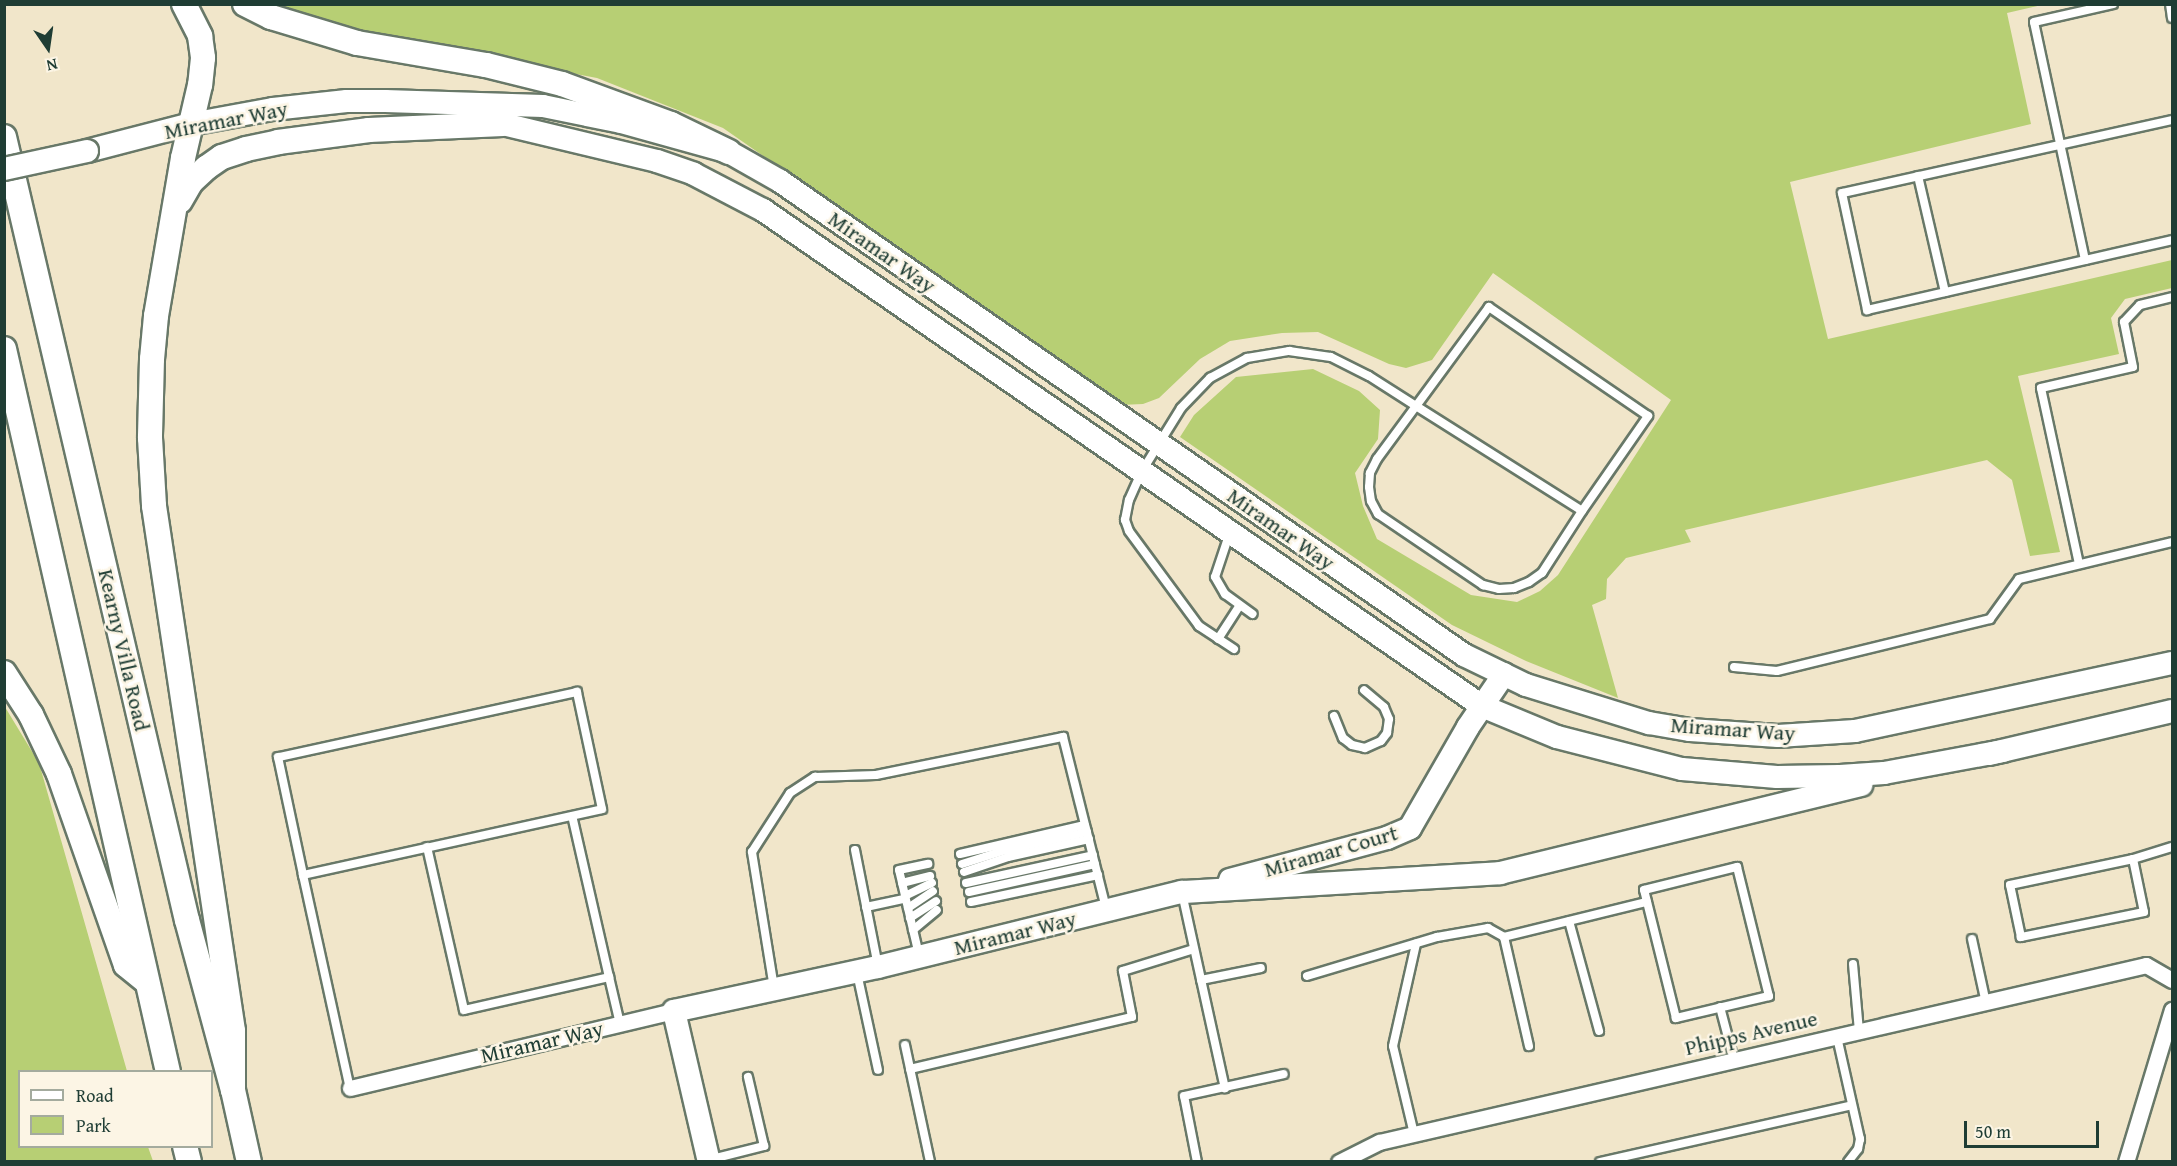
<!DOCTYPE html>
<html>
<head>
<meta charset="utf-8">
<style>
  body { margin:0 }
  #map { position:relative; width:2177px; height:1166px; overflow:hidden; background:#f1e6ca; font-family:"Gentium Book Plus",serif }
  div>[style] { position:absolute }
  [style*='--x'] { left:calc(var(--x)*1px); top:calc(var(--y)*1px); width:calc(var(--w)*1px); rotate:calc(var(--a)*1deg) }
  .green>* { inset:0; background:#b7cf74 }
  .roads { filter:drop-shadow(2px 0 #687868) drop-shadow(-2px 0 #687868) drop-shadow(0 2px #687868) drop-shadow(0 -2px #687868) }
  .lane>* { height:8px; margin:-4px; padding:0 4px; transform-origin:4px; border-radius:4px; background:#fff }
  .street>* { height:15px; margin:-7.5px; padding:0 7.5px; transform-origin:7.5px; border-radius:7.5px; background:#fff }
  .secondary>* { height:22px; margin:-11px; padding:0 11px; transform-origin:11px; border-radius:11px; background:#fff }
  .primary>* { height:24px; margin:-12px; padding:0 12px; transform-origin:12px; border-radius:12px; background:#fff }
  .bridges { filter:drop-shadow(2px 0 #687868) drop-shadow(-2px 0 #687868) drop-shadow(0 2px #687868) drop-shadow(0 -2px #687868) }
  .secondary-bridge>* { height:22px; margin:-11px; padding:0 11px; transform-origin:11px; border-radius:11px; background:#fff }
  span { translate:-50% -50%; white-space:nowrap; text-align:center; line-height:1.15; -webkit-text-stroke:5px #fcf5e5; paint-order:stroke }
  .street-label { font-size:22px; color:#1f3d34 }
  .frame { position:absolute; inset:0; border:6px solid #1f3d34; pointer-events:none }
  .legend { position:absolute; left:18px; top:1070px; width:195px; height:78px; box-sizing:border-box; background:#fcf5e5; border:2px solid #a4ab9e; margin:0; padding:8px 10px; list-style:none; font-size:18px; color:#1f3d34 }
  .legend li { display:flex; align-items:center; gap:12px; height:30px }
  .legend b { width:30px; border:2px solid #a4ab9e }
  .north { position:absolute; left:18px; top:18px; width:60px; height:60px; -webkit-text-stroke:4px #fcf5e5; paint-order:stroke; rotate:167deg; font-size:16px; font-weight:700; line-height:24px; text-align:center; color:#1f3d34 }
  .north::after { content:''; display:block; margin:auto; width:21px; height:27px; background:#1f3d34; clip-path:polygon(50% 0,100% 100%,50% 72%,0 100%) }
  .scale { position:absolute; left:1964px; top:1121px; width:135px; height:27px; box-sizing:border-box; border:3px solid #1f3d34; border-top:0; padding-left:8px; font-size:18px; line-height:21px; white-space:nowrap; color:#1f3d34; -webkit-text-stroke:4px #fcf5e5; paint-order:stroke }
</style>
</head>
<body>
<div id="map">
  <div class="green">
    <i style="clip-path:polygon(270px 5px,2042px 5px,2007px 13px,2031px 124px,1790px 182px,1828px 339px,2172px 260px,2172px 288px,2125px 299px,2111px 318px,2119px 354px,2018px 376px,2060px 552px,2030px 556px,2012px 480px,1987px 460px,1685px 530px,1691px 542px,1626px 558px,1607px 579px,1606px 599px,1592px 605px,1618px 698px,1526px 661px,1452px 625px,1180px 437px,1194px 415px,1236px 377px,1313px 369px,1359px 391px,1380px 410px,1378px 439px,1355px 473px,1363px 506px,1377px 539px,1471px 595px,1517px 602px,1540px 591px,1558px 575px,1671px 400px,1493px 273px,1432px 360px,1406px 368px,1389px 364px,1318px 332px,1282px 333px,1230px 341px,1200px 359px,1159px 398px,1143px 404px,1120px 405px,723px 128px,597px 78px,351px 32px)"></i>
    <i style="clip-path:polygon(5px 707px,39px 763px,127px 1071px,20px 1072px,20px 1146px,148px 1147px,153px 1161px,5px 1161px)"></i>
  </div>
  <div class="roads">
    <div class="lane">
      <i style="--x:2170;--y:4;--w:14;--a:82"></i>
      <i style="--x:2172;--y:120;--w:338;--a:167.5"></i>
      <i style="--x:1842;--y:193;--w:120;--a:77.9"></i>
      <i style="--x:1867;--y:310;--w:313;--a:-12.9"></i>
      <i style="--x:1918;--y:176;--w:119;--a:76.9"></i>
      <i style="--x:2085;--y:260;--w:243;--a:-102.1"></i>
      <i style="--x:2034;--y:22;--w:81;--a:-12.8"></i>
      <i style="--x:1229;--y:535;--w:44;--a:108.4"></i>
      <i style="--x:1215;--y:577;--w:20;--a:60"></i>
      <i style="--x:1225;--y:594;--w:34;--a:36"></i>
      <i style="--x:2079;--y:564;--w:180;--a:-102.2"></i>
      <i style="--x:2041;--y:388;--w:94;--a:-12.9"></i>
      <i style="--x:2133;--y:367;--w:46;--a:-101.3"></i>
      <i style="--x:2124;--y:322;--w:23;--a:-47"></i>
      <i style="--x:2140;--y:305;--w:33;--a:-14"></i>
      <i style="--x:1218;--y:639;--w:40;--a:-57.1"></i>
      <i style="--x:1234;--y:649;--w:42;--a:-146.7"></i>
      <i style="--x:1199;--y:626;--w:118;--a:-126.4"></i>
      <i style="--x:1129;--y:531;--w:12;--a:-110"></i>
      <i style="--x:1125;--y:520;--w:20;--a:-79"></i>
      <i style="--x:1129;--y:500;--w:32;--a:-66"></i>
      <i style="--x:1142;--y:471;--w:74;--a:-58.2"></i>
      <i style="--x:1181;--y:408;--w:42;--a:-46"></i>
      <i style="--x:1210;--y:378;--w:42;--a:-28.4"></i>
      <i style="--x:1247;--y:358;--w:43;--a:-9.5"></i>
      <i style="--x:1289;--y:351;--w:42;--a:8.1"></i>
      <i style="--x:1331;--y:357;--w:42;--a:26.6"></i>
      <i style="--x:1369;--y:376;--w:56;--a:32.6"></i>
      <i style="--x:1416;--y:406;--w:196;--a:32.3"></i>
      <i style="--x:1582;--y:511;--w:116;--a:-55.2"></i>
      <i style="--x:1648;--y:416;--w:193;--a:-145.6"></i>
      <i style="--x:1489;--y:307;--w:123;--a:126.4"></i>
      <i style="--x:1416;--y:406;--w:66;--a:126.3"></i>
      <i style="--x:1377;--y:459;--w:16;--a:117"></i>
      <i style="--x:1370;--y:473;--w:14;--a:94"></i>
      <i style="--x:1369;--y:487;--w:14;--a:82"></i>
      <i style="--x:1371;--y:501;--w:15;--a:62"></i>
      <i style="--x:1378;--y:514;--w:127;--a:34.1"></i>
      <i style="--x:1483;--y:585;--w:16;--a:14"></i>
      <i style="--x:1499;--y:589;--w:15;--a:-4"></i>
      <i style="--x:1514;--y:588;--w:16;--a:-22"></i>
      <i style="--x:1529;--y:582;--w:16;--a:-35"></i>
      <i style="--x:1542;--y:573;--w:74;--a:-57.2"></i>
      <i style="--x:1734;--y:667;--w:43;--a:5.3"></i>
      <i style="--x:1777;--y:671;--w:219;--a:-13.7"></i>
      <i style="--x:1990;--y:619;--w:49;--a:-54.1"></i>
      <i style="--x:2019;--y:579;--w:157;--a:-13.6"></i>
      <i style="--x:1334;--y:716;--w:24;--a:68"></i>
      <i style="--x:1343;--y:738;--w:11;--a:38"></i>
      <i style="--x:1352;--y:745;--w:13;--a:13"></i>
      <i style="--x:1365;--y:748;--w:17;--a:-24"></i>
      <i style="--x:1381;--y:741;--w:10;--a:-53"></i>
      <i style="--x:1387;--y:733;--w:14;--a:-82"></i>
      <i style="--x:1389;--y:719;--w:13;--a:-113"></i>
      <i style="--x:1384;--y:707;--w:26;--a:-140"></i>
      <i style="--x:427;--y:847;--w:167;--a:77.2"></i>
      <i style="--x:464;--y:1010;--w:149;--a:-12.8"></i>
      <i style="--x:609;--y:977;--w:165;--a:-102.9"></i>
      <i style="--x:855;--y:850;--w:118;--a:78.8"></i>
      <i style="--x:960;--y:854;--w:128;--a:-13.1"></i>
      <i style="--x:2133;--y:859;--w:54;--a:78.3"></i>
      <i style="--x:2144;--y:912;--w:126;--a:168.5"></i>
      <i style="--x:2021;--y:937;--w:53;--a:-101.9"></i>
      <i style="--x:2010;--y:885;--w:126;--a:-11.9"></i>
      <i style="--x:2133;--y:859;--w:41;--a:-17.1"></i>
      <i style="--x:962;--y:864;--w:46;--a:-17.7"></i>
      <i style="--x:1006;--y:850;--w:83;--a:-12.5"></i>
      <i style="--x:1737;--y:867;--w:133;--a:76.1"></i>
      <i style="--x:1769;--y:996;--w:96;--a:166.7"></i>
      <i style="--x:1676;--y:1018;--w:132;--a:-104"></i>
      <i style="--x:1644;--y:890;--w:96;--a:-13.9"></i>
      <i style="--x:964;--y:872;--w:46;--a:-18.8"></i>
      <i style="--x:1008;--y:857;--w:83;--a:-12.5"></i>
      <i style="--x:303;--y:875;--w:306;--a:-12.4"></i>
      <i style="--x:602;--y:809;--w:120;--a:-102.1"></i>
      <i style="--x:577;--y:692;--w:306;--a:167.7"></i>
      <i style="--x:278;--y:757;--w:121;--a:78"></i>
      <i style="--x:303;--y:875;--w:218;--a:77.6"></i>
      <i style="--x:902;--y:883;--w:29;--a:-14"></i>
      <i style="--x:966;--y:883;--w:130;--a:-12.4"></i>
      <i style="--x:969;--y:892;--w:129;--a:-12.5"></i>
      <i style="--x:1182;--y:893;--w:200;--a:77.6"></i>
      <i style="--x:905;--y:896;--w:30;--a:-26"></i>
      <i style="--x:971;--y:902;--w:130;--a:-12"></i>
      <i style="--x:866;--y:907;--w:40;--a:-12"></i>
      <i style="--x:908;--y:908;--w:30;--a:-34"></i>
      <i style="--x:910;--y:918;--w:31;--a:-33"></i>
      <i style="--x:1569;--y:921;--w:114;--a:74.7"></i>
      <i style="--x:913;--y:930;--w:31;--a:-40"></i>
      <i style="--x:1504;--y:937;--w:112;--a:77.1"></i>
      <i style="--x:1972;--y:939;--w:66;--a:77.7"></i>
      <i style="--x:919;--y:955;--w:87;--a:-103.2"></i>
      <i style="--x:899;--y:870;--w:30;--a:-12"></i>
      <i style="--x:1853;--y:964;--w:67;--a:84.9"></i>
      <i style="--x:857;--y:973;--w:99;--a:77.8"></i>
      <i style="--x:1307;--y:976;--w:136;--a:-16.7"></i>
      <i style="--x:1437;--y:937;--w:52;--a:-10"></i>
      <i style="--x:1488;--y:928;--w:18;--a:29"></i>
      <i style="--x:1504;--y:937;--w:147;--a:-13.8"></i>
      <i style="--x:609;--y:977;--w:48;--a:76.8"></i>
      <i style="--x:1201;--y:980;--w:61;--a:-11.3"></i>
      <i style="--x:774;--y:988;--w:138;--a:-99.2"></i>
      <i style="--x:752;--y:852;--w:70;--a:-57.2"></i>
      <i style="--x:790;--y:793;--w:30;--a:-33"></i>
      <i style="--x:815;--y:777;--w:61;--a:-1.9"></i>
      <i style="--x:876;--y:775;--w:191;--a:-11.5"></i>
      <i style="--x:1063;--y:737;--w:176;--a:75.9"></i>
      <i style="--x:1720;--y:1007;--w:55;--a:75.2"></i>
      <i style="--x:1837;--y:1037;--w:105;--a:77.3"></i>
      <i style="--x:1860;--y:1139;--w:10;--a:101"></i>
      <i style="--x:1858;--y:1149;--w:16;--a:128"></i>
      <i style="--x:905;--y:1045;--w:120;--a:77.9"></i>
      <i style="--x:910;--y:1069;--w:228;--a:-13.2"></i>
      <i style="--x:1132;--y:1017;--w:47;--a:-101.1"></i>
      <i style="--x:1123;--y:971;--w:74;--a:-17.2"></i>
      <i style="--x:1414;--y:1134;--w:90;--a:-103.4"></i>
      <i style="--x:1393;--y:1046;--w:105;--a:-77.3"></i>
      <i style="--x:712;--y:1159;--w:54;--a:-14"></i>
      <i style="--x:764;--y:1146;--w:71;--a:-103.1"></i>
      <i style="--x:1197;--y:1162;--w:67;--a:-101.1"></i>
      <i style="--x:1184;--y:1096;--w:102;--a:-12.4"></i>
      <i style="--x:1600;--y:1162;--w:258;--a:-12.7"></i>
    </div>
    <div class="street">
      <i style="--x:350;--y:1088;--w:333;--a:-13.4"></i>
      <i style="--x:1339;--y:1162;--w:45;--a:-26.6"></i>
      <i style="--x:1379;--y:1142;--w:787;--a:-12.99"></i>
      <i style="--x:2146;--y:965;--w:30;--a:30"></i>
      <i style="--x:2126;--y:1162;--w:159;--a:-73.2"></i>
    </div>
    <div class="secondary">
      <i style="--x:487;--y:117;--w:17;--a:24"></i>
      <i style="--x:503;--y:124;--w:158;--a:13.5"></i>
      <i style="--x:657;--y:161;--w:39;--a:19"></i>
      <i style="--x:694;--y:174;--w:78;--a:27.6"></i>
      <i style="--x:763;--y:210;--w:873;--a:34.6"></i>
      <i style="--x:1482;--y:706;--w:81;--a:22.5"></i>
      <i style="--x:1557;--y:737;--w:129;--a:14.4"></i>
      <i style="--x:1682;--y:769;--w:95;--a:4.8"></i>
      <i style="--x:1777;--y:777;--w:63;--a:-0.9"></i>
      <i style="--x:1840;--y:776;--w:44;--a:-3.9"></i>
      <i style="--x:1884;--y:773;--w:121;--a:-10.5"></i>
      <i style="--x:87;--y:151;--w:107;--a:-14.6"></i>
      <i style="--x:191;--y:124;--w:83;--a:-10.4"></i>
      <i style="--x:273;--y:109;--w:74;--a:-6.2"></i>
      <i style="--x:347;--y:101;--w:38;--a:0"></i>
      <i style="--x:385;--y:101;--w:158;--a:1.8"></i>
      <i style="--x:543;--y:106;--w:80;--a:11.6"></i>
      <i style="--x:621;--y:122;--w:112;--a:15.5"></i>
      <i style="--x:729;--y:152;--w:59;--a:29.6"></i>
      <i style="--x:780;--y:181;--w:832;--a:34.72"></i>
      <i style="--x:1464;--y:655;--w:69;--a:25.8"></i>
      <i style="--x:1526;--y:685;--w:129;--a:17.2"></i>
      <i style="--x:1649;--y:723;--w:42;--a:9.7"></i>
      <i style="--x:1690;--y:730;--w:88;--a:3.9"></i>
      <i style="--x:1778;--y:736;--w:77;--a:-3.7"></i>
      <i style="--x:1855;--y:731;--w:324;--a:-12.1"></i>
      <i style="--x:1989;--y:754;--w:188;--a:-13.2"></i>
      <i style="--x:1230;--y:880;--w:163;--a:-15"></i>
      <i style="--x:1387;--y:838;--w:25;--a:-23"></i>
      <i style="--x:1410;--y:828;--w:116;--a:-60.1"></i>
      <i style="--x:1468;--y:727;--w:64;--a:-55.8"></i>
      <i style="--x:709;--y:1162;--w:155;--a:-103.1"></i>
      <i style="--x:674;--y:1011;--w:209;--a:-12.2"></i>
      <i style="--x:878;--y:967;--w:313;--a:-13.9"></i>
      <i style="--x:1182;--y:892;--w:319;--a:-3.4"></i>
      <i style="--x:1500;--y:873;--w:372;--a:-13.7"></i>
    </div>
    <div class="primary">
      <i style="--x:184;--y:4;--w:36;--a:63"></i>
      <i style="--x:200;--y:36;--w:22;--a:82"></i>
      <i style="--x:203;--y:58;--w:27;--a:96"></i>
      <i style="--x:200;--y:85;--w:75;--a:103.1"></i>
      <i style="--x:183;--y:158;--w:160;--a:99.7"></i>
      <i style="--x:156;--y:316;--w:43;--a:95.3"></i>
      <i style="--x:152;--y:359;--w:79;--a:91.5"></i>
      <i style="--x:150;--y:438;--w:68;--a:86.6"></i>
      <i style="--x:154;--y:506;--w:531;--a:81.44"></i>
      <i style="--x:233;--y:1031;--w:59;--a:90"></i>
      <i style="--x:245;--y:4;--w:29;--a:27"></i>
      <i style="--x:271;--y:17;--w:90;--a:16.8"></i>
      <i style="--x:357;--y:43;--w:131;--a:9.7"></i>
      <i style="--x:486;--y:65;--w:78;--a:14"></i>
      <i style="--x:562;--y:84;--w:116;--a:20.2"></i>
      <i style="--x:671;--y:124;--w:64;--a:25.8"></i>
      <i style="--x:4;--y:137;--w:804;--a:76.85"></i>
      <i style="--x:187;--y:920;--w:176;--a:74.9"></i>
      <i style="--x:233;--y:1090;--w:74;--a:77.5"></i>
      <i style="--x:180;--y:201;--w:22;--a:-60"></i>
      <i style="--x:191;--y:182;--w:21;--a:-43"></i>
      <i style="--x:206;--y:168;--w:19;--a:-35"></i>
      <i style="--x:222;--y:157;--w:25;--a:-18"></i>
      <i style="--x:246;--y:149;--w:33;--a:-12"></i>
      <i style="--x:278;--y:142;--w:92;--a:-7.5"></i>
      <i style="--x:369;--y:130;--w:134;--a:-2.6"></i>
      <i style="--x:4;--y:349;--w:741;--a:77.22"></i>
      <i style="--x:4;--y:673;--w:50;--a:57.3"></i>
      <i style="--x:31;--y:715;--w:65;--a:64.6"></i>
      <i style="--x:59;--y:774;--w:202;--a:70.7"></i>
      <i style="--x:126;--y:965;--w:27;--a:39"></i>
      <i style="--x:185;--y:1146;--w:16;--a:76"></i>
    </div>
  </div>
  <div class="bridges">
    <div class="secondary-bridge">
      <i style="--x:4;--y:169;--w:85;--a:-12.2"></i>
    </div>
  </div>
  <div class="street-label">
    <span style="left:226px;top:120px;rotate:-11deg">Miramar Way</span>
    <span style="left:882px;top:252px;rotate:35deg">Miramar Way</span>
    <span style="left:1281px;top:529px;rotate:35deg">Miramar Way</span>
    <span style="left:124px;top:650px;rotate:77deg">Kearny Villa Road</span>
    <span style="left:1733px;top:729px;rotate:4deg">Miramar Way</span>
    <span style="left:1331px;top:851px;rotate:-16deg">Miramar Court</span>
    <span style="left:1015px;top:933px;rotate:-14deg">Miramar Way</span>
    <span style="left:1751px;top:1033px;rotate:-13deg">Phipps Avenue</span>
    <span style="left:542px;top:1042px;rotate:-13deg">Miramar Way</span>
  </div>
  <div class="frame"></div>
  <ul class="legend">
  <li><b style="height:8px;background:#fff"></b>Road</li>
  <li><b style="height:16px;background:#b7cf74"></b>Park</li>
  </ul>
  <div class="north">N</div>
  <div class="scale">50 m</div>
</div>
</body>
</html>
